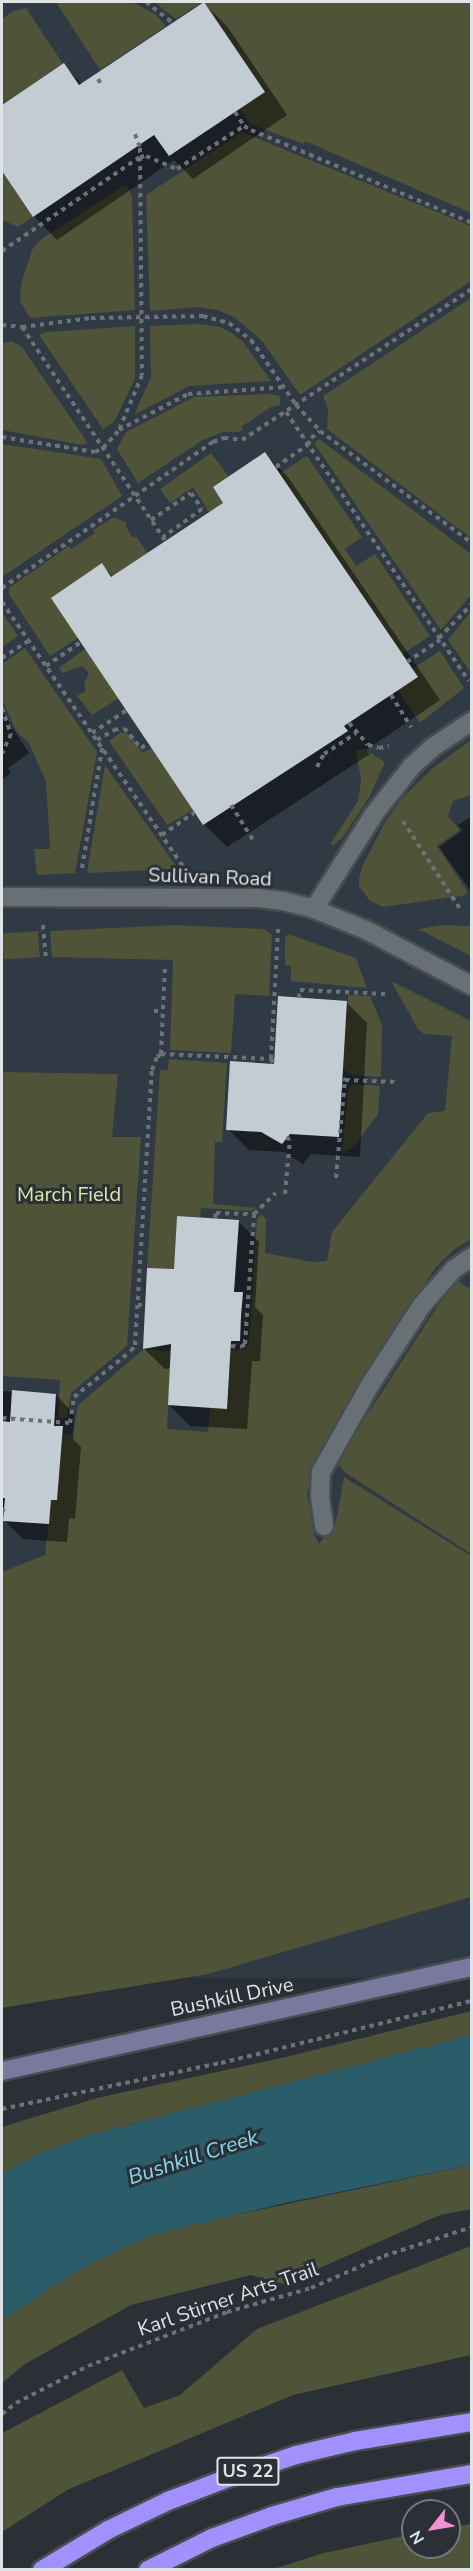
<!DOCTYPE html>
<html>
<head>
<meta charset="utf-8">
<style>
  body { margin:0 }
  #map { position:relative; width:473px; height:2571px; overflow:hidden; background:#2a3036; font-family:"Nunito Sans",sans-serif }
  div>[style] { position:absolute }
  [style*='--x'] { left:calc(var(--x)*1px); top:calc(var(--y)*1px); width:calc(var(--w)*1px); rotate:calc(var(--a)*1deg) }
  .built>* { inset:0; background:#2f3a44; transform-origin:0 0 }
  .green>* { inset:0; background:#4f5338; transform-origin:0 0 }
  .water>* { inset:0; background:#2a5c6a }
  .shadow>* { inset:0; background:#0007 }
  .building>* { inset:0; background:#c4ccd3 }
  .path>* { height:4px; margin-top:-2px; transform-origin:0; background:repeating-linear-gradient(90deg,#6d7277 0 4.5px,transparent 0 9px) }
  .roads { filter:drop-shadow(2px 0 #484d51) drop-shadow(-2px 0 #484d51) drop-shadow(0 2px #484d51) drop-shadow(0 -2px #484d51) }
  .lane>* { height:18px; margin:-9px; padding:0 9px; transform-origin:9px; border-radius:9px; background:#686f75 }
  .street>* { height:18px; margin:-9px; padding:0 9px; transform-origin:9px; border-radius:9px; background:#686f75 }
  .secondary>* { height:18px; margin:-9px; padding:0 9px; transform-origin:9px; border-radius:9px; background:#79799e }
  .highway>* { height:18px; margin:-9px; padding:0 9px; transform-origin:9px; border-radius:9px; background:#a290fe }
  span { translate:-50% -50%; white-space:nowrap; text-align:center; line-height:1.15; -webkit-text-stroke:6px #2a3036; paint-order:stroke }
  .shield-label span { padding:2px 4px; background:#2a3036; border:2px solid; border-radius:4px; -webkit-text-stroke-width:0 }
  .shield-label { font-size:18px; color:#dfe3e6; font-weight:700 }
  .street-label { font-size:20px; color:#dfe3e6 }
  .park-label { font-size:20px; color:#dfe8a4 }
  .water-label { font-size:21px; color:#86daf2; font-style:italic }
  .frame { position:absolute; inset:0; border:3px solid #dfe3e6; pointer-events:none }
  .north { position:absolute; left:401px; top:2499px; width:60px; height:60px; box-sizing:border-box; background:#2a3036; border:2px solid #72787c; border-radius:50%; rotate:239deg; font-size:16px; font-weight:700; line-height:24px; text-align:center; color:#dfe3e6 }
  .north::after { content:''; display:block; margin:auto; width:21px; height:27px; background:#f491d4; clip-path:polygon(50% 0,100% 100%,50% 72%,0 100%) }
</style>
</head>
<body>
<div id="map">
  <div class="built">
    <i style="left:2px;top:2px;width:469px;height:1976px"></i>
  </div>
  <div class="green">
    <i style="clip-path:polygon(56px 2px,133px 2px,156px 15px,166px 26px,100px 70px)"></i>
    <i style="clip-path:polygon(154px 2px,202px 2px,176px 19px)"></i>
    <i style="clip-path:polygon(204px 2px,471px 2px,471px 213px,305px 141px,304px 144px,250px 124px,239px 109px,264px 91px)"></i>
    <i style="clip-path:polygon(26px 8px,63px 64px,4px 103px,2px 99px,2px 19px,13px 11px)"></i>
    <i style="clip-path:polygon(242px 132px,471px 226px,471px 281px,300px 395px,262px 341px,234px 317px,217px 310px,197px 307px,150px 311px,146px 195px)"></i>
    <i style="clip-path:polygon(2px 171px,33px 217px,18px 227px,2px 220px)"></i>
    <i style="clip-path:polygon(123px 186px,127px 186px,132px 197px,135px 310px,30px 318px,20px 301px,21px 284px,32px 250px,40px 240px)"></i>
    <i style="clip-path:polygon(471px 298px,471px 538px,327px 429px,328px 409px,323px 396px)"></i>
    <i style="clip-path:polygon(197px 324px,220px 327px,233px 334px,244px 343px,271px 381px,189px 386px,134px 415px,151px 377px,150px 326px)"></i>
    <i style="clip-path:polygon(135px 326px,135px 379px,114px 422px,103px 429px,39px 335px,46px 332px)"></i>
    <i style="clip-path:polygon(11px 341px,22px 347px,88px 443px,82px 445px,2px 430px,2px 344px)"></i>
    <i style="clip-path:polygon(268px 394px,280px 396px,280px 405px,271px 407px,241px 427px,243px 430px,238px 432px,223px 432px,203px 440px,138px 483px,117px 449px,126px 432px,194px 397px)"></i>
    <i style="clip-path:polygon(319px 439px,471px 554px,471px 595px,441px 630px,314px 443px)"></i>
    <i style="clip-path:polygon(2px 444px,101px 459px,122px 496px,2px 577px)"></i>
    <i style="clip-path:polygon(211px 453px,229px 477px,213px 487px,226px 508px,209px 512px,193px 487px,170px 503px,160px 489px)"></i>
    <i style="clip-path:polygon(307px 456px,362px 537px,345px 549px,356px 566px,375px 554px,430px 636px,402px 654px,280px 473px)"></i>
    <i style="clip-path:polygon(114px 517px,127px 523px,126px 527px,133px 538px,136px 536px,148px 554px,78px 638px,50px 656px,9px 594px,9px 588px,69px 546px,71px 549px,95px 533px,93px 530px)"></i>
    <i style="clip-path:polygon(471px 611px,471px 673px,448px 640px)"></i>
    <i style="clip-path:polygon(2px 612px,18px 636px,2px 647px)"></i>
    <i style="clip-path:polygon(25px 648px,97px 752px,75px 873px,37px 875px,34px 849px,50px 849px,46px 782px,29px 743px,16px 731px,2px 699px,2px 664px)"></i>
    <i style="clip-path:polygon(85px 649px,119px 698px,92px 715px,77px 696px,86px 691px,84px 683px,89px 673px,82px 666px,62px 673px,59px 668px)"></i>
    <i style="clip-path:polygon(440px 651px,464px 688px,420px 723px,398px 690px,412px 669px)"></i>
    <i style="clip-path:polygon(121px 732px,131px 735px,142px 753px,152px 748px,193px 810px,167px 825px,109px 741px)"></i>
    <i style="clip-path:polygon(471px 740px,471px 795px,453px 801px,448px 816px,460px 830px,437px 846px,467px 891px,466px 895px,383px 907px,370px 901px,359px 886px,359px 879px,362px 867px,385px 822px,403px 797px,433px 768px)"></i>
    <i style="clip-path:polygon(364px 749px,385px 762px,370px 796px,343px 837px,333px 846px,331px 843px,358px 801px,361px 780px,356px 750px)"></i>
    <i style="clip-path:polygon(105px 765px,178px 869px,87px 873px)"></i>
    <i style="clip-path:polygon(175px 925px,264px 929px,272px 935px,269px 996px,235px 994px,231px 1053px,170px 1050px,173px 960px,52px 957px,50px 931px)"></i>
    <i style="clip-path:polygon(444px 925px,471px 926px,471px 956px,418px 929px)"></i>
    <i style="left:38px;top:931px;width:26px;height:36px;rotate:86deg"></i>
    <i style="clip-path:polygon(288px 934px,356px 958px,367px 988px,291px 981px,291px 966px,285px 965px,285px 937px)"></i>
    <i style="clip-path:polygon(391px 981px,471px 1021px,471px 1239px,456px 1248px,436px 1267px,394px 1330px,327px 1441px,307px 1492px,314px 1534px,319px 1544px,336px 1521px,344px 1477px,471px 1556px,471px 1897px,208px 1974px,2px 2008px,2px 1572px,45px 1555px,51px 1500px,57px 1500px,62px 1435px,73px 1434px,78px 1405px,144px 1349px,171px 1351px,167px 1429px,208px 1432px,210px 1408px,227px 1408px,231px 1350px,245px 1349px,249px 1342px,257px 1219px,261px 1214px,266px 1219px,265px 1253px,313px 1262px,327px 1261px,332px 1232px,428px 1113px,445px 1111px,452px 1036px,424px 1034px,418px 1029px)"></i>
    <i style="clip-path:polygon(348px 995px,370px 996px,382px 1025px,381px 1077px,351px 1075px,343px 1069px)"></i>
    <i style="clip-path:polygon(169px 1059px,227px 1063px,222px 1142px,215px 1142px,213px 1204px,256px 1208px,251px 1211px,201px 1208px,200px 1217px,177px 1216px,174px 1269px,147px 1268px,160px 1070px,168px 1070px)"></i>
    <i style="clip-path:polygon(2px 1072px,118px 1074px,112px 1137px,141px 1137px,127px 1346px,71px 1393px,67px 1418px,58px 1418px,60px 1380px,2px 1376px)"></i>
    <i style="clip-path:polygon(352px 1084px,380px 1086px,378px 1114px,354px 1146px,342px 1154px,348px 1089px)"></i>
    <i style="clip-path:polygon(455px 1279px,468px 1288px,471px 1285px,471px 1554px,346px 1473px,336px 1463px)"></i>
    <i style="clip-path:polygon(471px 2011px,471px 2035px,90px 2135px,37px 2154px,2px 2174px,2px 2127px,97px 2098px,286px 2057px)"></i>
    <i style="clip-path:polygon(471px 2165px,471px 2209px,440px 2215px,283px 2284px,251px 2275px,131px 2305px,25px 2364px,2px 2383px,2px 2320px,85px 2266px,119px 2248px,152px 2235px,192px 2224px)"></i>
    <i style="clip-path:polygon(471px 2246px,471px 2355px,293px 2395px,67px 2490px,2px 2532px,2px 2433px,122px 2370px,144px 2408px,180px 2395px,257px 2329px)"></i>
    <i style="clip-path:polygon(471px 2524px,471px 2569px,273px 2569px,324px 2553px,413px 2534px,413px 2547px,449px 2547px,449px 2528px)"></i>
  </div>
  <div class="water">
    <i style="clip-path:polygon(471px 2035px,471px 2165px,285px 2203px,152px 2235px,85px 2266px,2px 2320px,2px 2174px,37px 2154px,90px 2135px)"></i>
  </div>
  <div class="shadow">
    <i style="clip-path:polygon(203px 3px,227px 26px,287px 115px,193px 179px,174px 160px,57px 240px,34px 216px,2px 169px,2px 107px,63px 65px,82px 84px)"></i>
    <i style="clip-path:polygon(265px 454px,288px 477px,440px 700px,366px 750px,370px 754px,227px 847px,204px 824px,102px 565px,113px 577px,225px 503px)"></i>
    <i style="clip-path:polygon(2px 712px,29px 753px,8px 768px,11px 773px,2px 780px)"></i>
    <i style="clip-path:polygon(472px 816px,472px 893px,439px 847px,462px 831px,458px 825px)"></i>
    <i style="clip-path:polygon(346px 1002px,367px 1023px,360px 1157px,311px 1154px,303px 1164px,284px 1152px,249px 1150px,228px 1129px)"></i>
    <i style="clip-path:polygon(238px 1221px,259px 1242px,255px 1307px,263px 1315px,260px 1361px,252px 1361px,247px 1429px,190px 1426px,169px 1405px,171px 1368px,165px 1369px,144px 1349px,175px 1271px)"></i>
    <i style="clip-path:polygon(2px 1391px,56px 1395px,74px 1414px,73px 1439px,81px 1447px,75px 1519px,69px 1518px,67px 1542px,23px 1539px,4px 1520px,5px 1515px,2px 1515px)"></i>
  </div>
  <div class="building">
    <i style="clip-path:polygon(204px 2px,265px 92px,169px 156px,154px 135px,33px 217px,2px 171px,2px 105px,64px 63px,79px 85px)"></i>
    <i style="clip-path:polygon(265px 452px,418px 677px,344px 726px,348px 731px,203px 825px,51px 598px,102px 563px,111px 577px,223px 503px,213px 487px)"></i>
    <i style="clip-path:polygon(278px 996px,347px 1001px,339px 1137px,290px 1134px,282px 1144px,261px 1132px,226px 1130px,230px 1061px,274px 1064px)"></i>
    <i style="clip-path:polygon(177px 1216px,239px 1220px,234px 1292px,243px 1292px,241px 1316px,240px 1341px,231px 1341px,227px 1409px,168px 1405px,171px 1344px,143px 1349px,147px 1268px,174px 1269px)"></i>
    <i style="clip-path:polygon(12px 1390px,56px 1394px,54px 1426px,63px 1426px,57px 1500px,51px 1500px,49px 1524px,3px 1521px,5px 1498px,2px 1498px,2px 1421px,10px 1422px)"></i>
  </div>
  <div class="path">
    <i style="--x:146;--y:2;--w:33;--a:38"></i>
    <i style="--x:98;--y:79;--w:6;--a:59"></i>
    <i style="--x:235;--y:112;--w:17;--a:57"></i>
    <i style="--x:244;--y:126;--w:8;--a:30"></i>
    <i style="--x:251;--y:130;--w:240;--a:22.8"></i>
    <i style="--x:135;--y:134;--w:15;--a:70"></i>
    <i style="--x:140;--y:148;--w:227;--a:89.5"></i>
    <i style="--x:142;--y:375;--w:60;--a:112.7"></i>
    <i style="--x:119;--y:430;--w:78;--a:-27.6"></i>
    <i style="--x:188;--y:394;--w:97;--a:-4.1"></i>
    <i style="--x:2;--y:251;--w:167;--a:-34.3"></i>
    <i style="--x:140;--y:157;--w:6;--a:-9"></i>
    <i style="--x:146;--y:156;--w:34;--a:23"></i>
    <i style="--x:177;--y:169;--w:80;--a:-32.7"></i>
    <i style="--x:2;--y:325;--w:20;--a:6"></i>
    <i style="--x:22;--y:327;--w:70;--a:-7.4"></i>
    <i style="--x:91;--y:318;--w:112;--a:-1"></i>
    <i style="--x:203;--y:316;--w:27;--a:15"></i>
    <i style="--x:229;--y:323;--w:28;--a:38"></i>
    <i style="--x:251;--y:340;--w:79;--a:55.3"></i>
    <i style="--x:296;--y:405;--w:35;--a:47"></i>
    <i style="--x:320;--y:431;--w:189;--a:36.4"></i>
    <i style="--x:22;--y:327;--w:259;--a:56.2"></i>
    <i style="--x:286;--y:412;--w:325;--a:55.8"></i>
    <i style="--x:2;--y:437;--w:94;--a:9.2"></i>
    <i style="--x:95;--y:452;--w:9;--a:-27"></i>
    <i style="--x:103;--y:448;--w:24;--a:-48"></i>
    <i style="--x:276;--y:467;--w:39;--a:-35"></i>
    <i style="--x:308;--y:445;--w:8;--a:-67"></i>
    <i style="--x:311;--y:438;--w:11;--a:-38"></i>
    <i style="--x:151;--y:520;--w:48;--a:-34"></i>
    <i style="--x:191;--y:493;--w:19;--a:55"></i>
    <i style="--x:202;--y:509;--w:48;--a:144.3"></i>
    <i style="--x:2;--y:588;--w:257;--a:-34.7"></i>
    <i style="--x:213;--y:442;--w:12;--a:-20"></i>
    <i style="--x:224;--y:438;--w:18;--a:6"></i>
    <i style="--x:242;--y:440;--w:275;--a:-33.3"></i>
    <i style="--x:2;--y:602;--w:324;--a:55.6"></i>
    <i style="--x:439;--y:638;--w:47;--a:-45.9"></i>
    <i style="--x:2;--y:658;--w:31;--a:-33"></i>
    <i style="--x:407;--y:662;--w:40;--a:-34"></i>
    <i style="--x:46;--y:666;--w:42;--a:-34.4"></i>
    <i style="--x:391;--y:695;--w:38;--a:58"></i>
    <i style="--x:2;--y:708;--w:28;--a:71"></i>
    <i style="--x:11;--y:734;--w:21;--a:115"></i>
    <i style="--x:349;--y:723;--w:29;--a:49"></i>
    <i style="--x:368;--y:745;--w:11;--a:15"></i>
    <i style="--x:379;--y:748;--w:10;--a:-11"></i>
    <i style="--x:92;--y:733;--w:42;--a:-33.3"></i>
    <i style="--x:97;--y:740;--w:20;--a:-30"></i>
    <i style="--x:114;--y:730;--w:10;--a:-11"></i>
    <i style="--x:124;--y:728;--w:26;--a:50"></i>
    <i style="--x:141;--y:748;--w:9;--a:-32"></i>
    <i style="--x:317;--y:767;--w:15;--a:-62"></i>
    <i style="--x:324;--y:754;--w:38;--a:-33"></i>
    <i style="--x:231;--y:805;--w:41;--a:57.8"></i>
    <i style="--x:403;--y:821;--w:108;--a:57"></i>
    <i style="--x:162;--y:835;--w:40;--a:-34.9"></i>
    <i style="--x:82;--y:868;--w:122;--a:-80.5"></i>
    <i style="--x:43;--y:925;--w:32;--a:85"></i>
    <i style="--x:299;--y:998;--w:8;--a:-83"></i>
    <i style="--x:300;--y:990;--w:85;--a:2.7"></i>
    <i style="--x:154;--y:1011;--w:9;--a:0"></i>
    <i style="--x:161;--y:1054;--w:110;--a:2.6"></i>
    <i style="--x:271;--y:1059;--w:130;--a:-86.9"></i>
    <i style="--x:271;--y:1059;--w:6;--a:59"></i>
    <i style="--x:345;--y:1080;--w:52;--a:2.2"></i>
    <i style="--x:336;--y:1178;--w:98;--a:-84.8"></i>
    <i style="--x:345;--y:1080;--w:2;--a:-153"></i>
    <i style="--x:285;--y:1194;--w:55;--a:-84.8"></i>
    <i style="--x:290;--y:1139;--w:4;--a:-166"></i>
    <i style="--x:215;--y:1218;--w:5;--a:-79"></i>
    <i style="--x:216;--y:1213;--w:38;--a:2"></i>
    <i style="--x:254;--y:1214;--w:30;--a:-44"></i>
    <i style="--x:138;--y:1305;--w:7;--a:0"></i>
    <i style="--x:231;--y:1346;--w:10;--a:6"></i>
    <i style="--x:241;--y:1347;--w:5;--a:-37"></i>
    <i style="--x:245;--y:1344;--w:130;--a:-86"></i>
    <i style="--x:2;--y:1418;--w:68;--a:4.2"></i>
    <i style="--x:70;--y:1423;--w:26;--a:-81"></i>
    <i style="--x:74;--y:1397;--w:73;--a:-38.9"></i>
    <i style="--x:131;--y:1351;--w:7;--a:-56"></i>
    <i style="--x:135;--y:1345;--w:276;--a:-86.5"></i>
    <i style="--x:152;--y:1070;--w:14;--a:-69"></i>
    <i style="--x:157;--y:1057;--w:5;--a:-37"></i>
    <i style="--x:161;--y:1054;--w:89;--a:-87.4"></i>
    <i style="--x:2;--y:1512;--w:4;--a:-56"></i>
    <i style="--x:2;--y:2109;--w:224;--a:-11.9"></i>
    <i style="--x:221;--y:2063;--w:259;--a:-13.9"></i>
    <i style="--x:2;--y:2414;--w:18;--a:-38"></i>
    <i style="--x:16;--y:2403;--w:81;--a:-27.2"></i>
    <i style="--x:88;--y:2366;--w:149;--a:-21.2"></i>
    <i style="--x:227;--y:2312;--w:87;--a:-15.9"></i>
    <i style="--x:311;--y:2288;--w:80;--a:-23.7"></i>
    <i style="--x:384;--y:2256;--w:93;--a:-18.2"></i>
  </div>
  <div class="roads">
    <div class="lane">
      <i style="--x:324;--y:1526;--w:30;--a:-98"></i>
      <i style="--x:320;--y:1496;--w:24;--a:-88"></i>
      <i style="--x:321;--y:1472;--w:100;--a:-60.6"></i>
      <i style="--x:370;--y:1385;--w:95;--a:-57"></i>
      <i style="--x:422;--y:1305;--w:48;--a:-48.4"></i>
      <i style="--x:454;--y:1269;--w:22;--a:-34"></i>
    </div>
    <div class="street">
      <i style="--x:2;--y:897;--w:256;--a:0.2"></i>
      <i style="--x:258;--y:898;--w:25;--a:7"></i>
      <i style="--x:283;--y:901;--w:32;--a:14"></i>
      <i style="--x:314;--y:909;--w:56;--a:22"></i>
      <i style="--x:366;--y:930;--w:120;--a:27.8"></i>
      <i style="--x:314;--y:909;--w:112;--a:-57.7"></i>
      <i style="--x:374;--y:814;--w:61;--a:-51.6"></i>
      <i style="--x:412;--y:766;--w:28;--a:-42"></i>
      <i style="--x:433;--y:747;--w:47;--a:-33.7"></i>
    </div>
    <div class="secondary">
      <i style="--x:2;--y:2071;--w:481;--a:-12.5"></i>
    </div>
    <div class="highway">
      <i style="--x:42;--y:2570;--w:77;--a:-31.2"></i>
      <i style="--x:108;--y:2530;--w:67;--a:-25.8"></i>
      <i style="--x:168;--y:2501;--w:64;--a:-21"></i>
      <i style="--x:228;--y:2478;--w:72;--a:-18.7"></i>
      <i style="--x:296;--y:2455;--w:61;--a:-13.3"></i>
      <i style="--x:355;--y:2441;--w:119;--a:-9.2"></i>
      <i style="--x:148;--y:2570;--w:72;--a:-26.6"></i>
      <i style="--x:212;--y:2538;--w:64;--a:-20.1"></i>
      <i style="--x:272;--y:2516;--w:68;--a:-16.3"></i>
      <i style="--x:337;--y:2497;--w:137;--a:-9.7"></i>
    </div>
  </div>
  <div class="shield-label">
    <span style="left:248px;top:2471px">US 22</span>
  </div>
  <div class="street-label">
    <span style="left:210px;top:877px;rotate:2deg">Sullivan Road</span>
    <span style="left:232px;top:1997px;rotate:-12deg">Bushkill Drive</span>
    <span style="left:228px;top:2299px;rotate:-19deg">Karl Stirner Arts Trail</span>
  </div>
  <div class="park-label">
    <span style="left:69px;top:1194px">March Field</span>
  </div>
  <div class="water-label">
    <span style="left:193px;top:2157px;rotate:-18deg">Bushkill Creek</span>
  </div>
  <div class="frame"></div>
  <div class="north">N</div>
</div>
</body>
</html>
